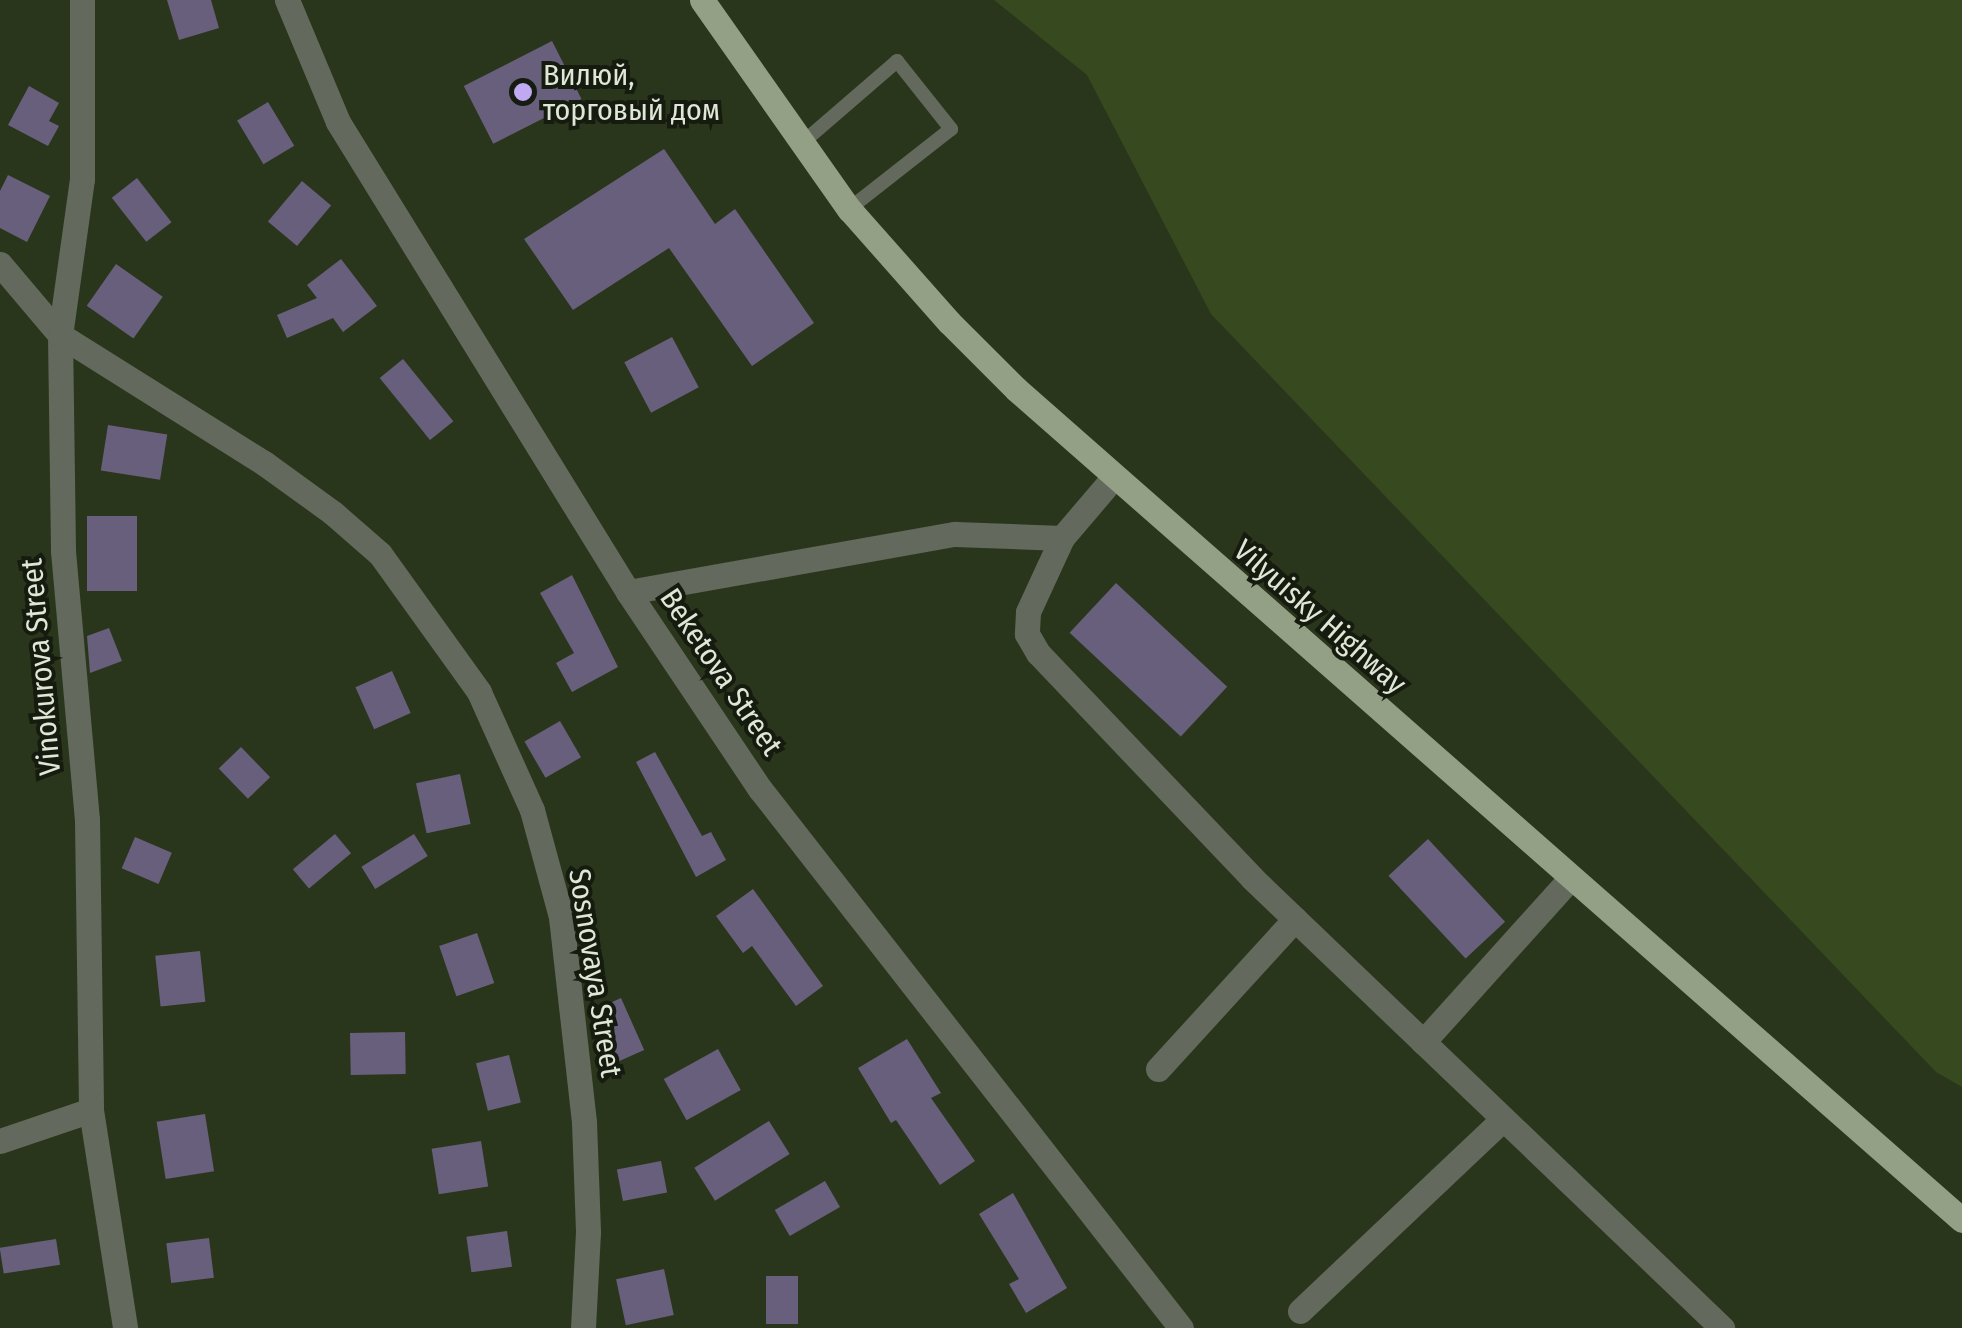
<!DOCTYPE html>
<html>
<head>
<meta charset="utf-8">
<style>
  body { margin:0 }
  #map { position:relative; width:1962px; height:1328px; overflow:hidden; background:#2a361b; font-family:"Fira Sans Condensed",sans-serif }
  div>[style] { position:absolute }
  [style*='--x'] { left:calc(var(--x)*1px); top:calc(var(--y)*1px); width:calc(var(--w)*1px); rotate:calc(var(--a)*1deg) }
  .green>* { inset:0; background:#37491e }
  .building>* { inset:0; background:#685f7c; transform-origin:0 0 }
  .lane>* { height:14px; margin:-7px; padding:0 7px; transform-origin:7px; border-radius:7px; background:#63695d }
  .street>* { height:25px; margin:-12.5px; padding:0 12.5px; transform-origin:12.5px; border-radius:12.5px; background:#63695d }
  .primary>* { height:25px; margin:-12.5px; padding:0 12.5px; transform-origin:12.5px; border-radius:12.5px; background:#94a086 }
  .dots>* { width:28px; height:28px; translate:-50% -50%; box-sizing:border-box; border:5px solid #161b0f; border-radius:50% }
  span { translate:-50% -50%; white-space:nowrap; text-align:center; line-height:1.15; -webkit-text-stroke:8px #161b0f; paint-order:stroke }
  .poi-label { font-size:30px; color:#dfe7d7 }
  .left { translate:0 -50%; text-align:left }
  .street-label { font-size:30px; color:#dfe7d7 }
</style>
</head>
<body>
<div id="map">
  <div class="green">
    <i style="clip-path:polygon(994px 0,1962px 0,1962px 1087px,1936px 1072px,1211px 314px,1087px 75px)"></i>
  </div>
  <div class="building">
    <i style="clip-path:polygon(167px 0,211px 0,219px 28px,179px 40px)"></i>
    <i style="left:552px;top:41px;width:65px;height:99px;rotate:63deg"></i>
    <i style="clip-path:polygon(29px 86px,59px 103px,49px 121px,59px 126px,48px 146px,8px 125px)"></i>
    <i style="left:268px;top:102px;width:51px;height:36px;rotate:59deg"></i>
    <i style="clip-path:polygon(664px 149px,715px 224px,735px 209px,814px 323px,752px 366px,669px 248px,573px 310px,524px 239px)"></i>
    <i style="clip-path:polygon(8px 175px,50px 196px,27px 242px,0 228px,0 191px)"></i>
    <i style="left:137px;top:178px;width:56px;height:32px;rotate:52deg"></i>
    <i style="left:302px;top:181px;width:38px;height:53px;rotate:40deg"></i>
    <i style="clip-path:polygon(341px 259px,377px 306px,343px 332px,333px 318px,287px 338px,277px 315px,317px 298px,307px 285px)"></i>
    <i style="left:116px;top:264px;width:57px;height:51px;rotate:35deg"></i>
    <i style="left:672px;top:337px;width:57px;height:54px;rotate:62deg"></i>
    <i style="left:403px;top:359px;width:80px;height:30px;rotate:51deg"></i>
    <i style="left:108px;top:425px;width:60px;height:46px;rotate:9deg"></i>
    <i style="left:87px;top:516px;width:50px;height:75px"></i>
    <i style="clip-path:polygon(572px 575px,618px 667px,572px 692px,556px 663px,574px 653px,540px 593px)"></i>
    <i style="left:1116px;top:583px;width:152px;height:68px;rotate:43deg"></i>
    <i style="clip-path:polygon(109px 628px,122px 661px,90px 673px,87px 636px)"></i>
    <i style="left:392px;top:671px;width:46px;height:40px;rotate:66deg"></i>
    <i style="left:560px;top:721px;width:42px;height:41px;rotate:60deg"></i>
    <i style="left:241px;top:747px;width:42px;height:31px;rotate:46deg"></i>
    <i style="clip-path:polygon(655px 752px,702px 836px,711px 832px,726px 860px,696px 877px,636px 762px)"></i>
    <i style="left:460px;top:774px;width:51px;height:45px;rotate:78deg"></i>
    <i style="left:335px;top:834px;width:25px;height:55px;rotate:50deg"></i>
    <i style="left:414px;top:834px;width:26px;height:62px;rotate:58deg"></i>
    <i style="left:135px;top:837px;width:40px;height:34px;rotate:23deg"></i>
    <i style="left:1428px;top:839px;width:113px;height:54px;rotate:47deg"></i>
    <i style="clip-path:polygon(753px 889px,823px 986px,796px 1006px,752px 946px,743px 953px,716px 916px)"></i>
    <i style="left:477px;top:933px;width:53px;height:40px;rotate:71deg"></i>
    <i style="left:200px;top:951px;width:51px;height:45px;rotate:84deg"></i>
    <i style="left:621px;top:998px;width:57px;height:35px;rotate:66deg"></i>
    <i style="left:405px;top:1032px;width:42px;height:55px;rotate:89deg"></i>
    <i style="clip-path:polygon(907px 1039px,941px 1093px,931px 1098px,975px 1161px,940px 1185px,896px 1120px,891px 1123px,858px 1068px)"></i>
    <i style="left:718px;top:1049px;width:47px;height:62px;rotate:61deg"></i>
    <i style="left:509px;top:1055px;width:49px;height:34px;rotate:76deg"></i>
    <i style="left:205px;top:1114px;width:58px;height:49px;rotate:81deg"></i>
    <i style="left:769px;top:1121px;width:39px;height:88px;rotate:58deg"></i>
    <i style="left:481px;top:1141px;width:46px;height:50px;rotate:81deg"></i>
    <i style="left:661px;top:1161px;width:32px;height:45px;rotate:79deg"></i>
    <i style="left:825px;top:1181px;width:30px;height:58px;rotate:60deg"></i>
    <i style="clip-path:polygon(1013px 1193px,1067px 1288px,1026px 1313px,1009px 1284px,1019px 1279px,979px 1214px)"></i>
    <i style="left:507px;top:1231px;width:36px;height:41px;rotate:82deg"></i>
    <i style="left:209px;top:1238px;width:40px;height:43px;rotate:83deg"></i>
    <i style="left:56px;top:1239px;width:26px;height:57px;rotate:81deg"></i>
    <i style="left:664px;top:1269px;width:47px;height:49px;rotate:78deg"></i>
    <i style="left:766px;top:1276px;width:32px;height:48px"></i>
  </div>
  <div class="lane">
    <i style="--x:801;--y:144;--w:127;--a:-40.8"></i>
    <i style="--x:897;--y:61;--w:87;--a:51.5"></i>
    <i style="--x:951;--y:129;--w:130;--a:141.9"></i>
  </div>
  <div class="street">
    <i style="--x:82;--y:0;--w:179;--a:90"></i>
    <i style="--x:82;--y:179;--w:158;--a:98"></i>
    <i style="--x:60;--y:335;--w:216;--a:89.2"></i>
    <i style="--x:63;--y:551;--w:270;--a:84.9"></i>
    <i style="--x:87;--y:820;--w:290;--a:89.2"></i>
    <i style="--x:91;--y:1110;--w:221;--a:81.1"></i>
    <i style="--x:287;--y:0;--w:132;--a:67.3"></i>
    <i style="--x:338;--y:122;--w:552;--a:58.32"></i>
    <i style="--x:628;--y:592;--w:237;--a:56.2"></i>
    <i style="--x:760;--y:789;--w:684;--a:52.01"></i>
    <i style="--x:0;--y:264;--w:93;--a:49.8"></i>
    <i style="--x:60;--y:335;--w:241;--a:32.1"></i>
    <i style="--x:264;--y:463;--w:85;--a:35.9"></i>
    <i style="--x:333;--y:513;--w:62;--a:41.1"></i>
    <i style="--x:380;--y:554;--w:170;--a:54.3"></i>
    <i style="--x:479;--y:692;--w:129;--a:65.8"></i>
    <i style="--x:532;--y:810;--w:111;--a:74.8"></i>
    <i style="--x:561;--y:917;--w:206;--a:83.6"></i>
    <i style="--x:584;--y:1122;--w:110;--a:87.9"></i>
    <i style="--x:588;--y:1232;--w:96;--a:93"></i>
    <i style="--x:1113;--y:478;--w:79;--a:130.4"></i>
    <i style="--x:1062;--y:538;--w:81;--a:114.7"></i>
    <i style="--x:1028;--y:612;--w:22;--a:93"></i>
    <i style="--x:1027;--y:634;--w:22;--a:60"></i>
    <i style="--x:1038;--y:653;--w:311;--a:46.4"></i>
    <i style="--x:1252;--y:878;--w:651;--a:43.75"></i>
    <i style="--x:628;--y:592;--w:332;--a:-10.1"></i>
    <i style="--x:955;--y:534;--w:107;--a:2.1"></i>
    <i style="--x:1423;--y:1042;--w:219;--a:-48"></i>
    <i style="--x:1158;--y:1069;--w:203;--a:-47.6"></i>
    <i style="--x:0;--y:1141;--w:96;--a:-18.8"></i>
    <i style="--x:1300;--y:1311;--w:278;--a:-43.4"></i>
  </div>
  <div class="primary">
    <i style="--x:702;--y:0;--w:256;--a:54.9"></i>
    <i style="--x:849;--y:209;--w:151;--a:48.5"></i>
    <i style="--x:949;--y:322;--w:95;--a:45"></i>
    <i style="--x:1016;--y:389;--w:1259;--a:41.3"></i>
  </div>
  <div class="dots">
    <i style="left:523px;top:92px;background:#c0a8f3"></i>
  </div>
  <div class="poi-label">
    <span class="left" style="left:543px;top:92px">Вилюй,<br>торговый дом</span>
  </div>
  <div class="street-label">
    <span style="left:1320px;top:617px;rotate:41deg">Vilyuisky Highway</span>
    <span style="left:41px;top:667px;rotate:-95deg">Vinokurova Street</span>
    <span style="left:721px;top:672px;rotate:56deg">Beketova Street</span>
    <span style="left:595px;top:973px;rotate:81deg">Sosnovaya Street</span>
  </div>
</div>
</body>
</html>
